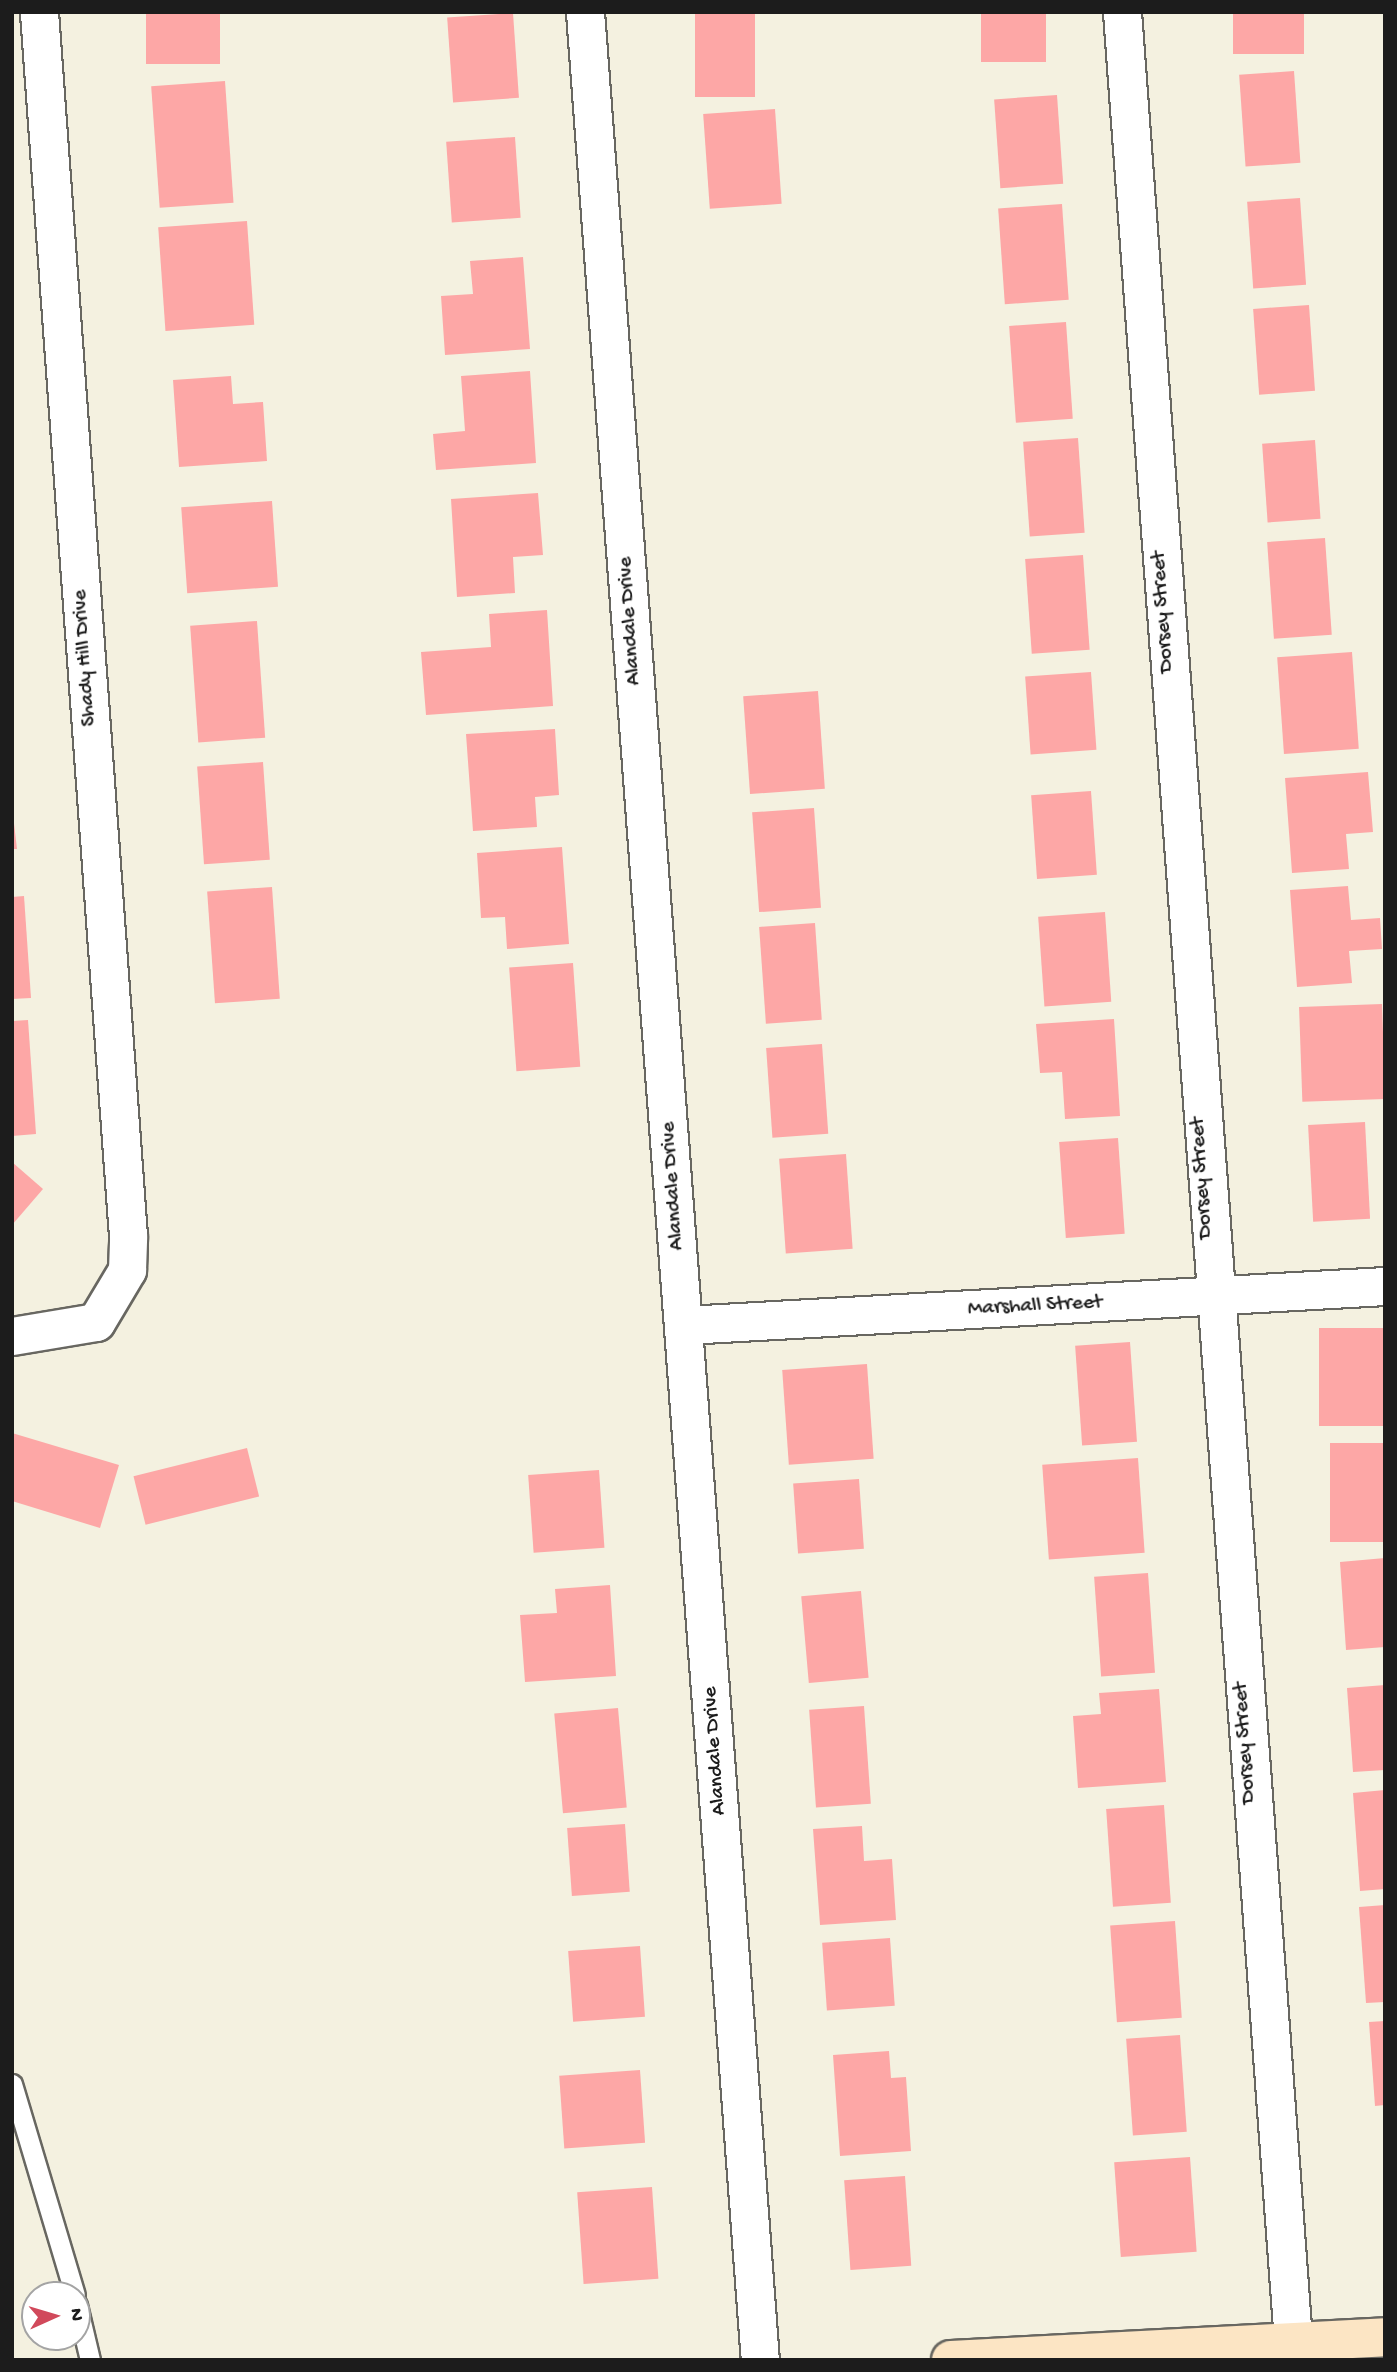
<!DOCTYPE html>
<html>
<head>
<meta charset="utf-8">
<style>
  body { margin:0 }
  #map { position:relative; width:1397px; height:2372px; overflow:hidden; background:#f4f1e0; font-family:"Gochi Hand",sans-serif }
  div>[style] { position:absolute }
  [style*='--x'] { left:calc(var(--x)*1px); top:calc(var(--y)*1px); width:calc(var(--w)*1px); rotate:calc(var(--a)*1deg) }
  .building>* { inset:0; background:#fda7a6; transform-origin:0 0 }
  .roads { filter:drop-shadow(2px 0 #686761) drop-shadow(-2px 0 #686761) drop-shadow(0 2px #686761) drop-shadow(0 -2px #686761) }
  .lane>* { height:19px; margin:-9.5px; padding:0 9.5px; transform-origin:9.5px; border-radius:9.5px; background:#fff }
  .street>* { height:37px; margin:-18.5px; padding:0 18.5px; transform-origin:18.5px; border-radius:18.5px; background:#fff }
  .secondary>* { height:38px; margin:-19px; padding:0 19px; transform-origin:19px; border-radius:19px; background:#fce5c4 }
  span { translate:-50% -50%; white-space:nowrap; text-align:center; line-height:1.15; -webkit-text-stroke:6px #fff; paint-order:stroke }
  .street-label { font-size:21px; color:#1c1c1c }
  .frame { position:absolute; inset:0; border:14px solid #1c1c1c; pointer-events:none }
  .north { position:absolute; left:21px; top:2281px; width:70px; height:70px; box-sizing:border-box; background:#fff; border:2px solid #a4a4a4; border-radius:50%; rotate:86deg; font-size:19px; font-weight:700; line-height:28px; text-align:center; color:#1c1c1c }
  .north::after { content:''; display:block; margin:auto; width:24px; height:32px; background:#d1495b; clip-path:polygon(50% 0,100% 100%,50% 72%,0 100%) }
</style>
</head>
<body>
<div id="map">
  <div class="building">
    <i style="left:146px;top:12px;width:74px;height:52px"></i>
    <i style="left:695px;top:12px;width:60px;height:85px"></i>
    <i style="left:981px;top:12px;width:65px;height:50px"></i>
    <i style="left:1233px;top:12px;width:71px;height:42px"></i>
    <i style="left:513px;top:13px;width:85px;height:66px;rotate:86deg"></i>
    <i style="left:1294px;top:71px;width:92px;height:55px;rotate:86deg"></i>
    <i style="left:225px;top:81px;width:122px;height:74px;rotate:86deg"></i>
    <i style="left:1057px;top:95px;width:89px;height:63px;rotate:86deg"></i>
    <i style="left:775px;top:109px;width:95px;height:72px;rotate:86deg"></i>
    <i style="left:515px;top:137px;width:81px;height:69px;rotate:86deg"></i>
    <i style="left:1300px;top:198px;width:87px;height:53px;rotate:86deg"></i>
    <i style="left:1062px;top:204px;width:96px;height:64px;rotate:86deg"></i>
    <i style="left:247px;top:221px;width:104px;height:89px;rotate:86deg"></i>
    <i style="clip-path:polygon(523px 257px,530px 349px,445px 355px,441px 296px,473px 294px,470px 261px)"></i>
    <i style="left:1309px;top:305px;width:86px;height:56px;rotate:86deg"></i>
    <i style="left:1066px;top:322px;width:97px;height:57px;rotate:86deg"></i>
    <i style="clip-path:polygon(530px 371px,536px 463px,436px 470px,433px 434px,465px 431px,461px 376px)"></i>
    <i style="clip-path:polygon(231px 376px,233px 404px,263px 402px,267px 461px,179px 467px,173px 380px)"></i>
    <i style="left:1078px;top:438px;width:95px;height:55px;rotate:86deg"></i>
    <i style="left:1315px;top:440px;width:79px;height:53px;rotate:86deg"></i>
    <i style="clip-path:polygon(538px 493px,543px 555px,513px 557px,515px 593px,457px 597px,451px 499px)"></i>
    <i style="left:272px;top:501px;width:86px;height:91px;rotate:86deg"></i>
    <i style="left:1325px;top:538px;width:97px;height:58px;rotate:86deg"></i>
    <i style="left:1083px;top:555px;width:95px;height:58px;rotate:86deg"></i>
    <i style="clip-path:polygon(547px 610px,553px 706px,426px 715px,421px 652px,491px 647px,489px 614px)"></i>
    <i style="left:257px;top:621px;width:117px;height:67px;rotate:86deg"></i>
    <i style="left:1352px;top:652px;width:97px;height:75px;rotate:86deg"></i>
    <i style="left:1091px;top:672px;width:78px;height:66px;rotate:86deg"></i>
    <i style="left:818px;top:691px;width:98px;height:75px;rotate:86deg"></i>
    <i style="clip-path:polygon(555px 729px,559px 795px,535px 797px,537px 827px,473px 831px,466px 734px)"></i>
    <i style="left:263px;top:762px;width:98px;height:66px;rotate:86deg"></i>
    <i style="clip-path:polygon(1368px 772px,1373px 832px,1346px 834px,1349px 869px,1292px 873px,1285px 778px)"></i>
    <i style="left:1091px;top:791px;width:84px;height:60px;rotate:86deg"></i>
    <i style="clip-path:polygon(12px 806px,17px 849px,12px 849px)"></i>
    <i style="left:814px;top:808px;width:100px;height:62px;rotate:86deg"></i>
    <i style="clip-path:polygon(562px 847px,569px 944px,507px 949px,505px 917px,481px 918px,477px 853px)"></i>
    <i style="clip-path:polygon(1348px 886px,1351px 920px,1380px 918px,1382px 949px,1349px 951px,1352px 983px,1297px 987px,1290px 890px)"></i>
    <i style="left:272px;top:887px;width:112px;height:65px;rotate:86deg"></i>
    <i style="clip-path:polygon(24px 896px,31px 998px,12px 999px,12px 897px)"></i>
    <i style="left:1105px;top:912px;width:90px;height:67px;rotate:86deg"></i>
    <i style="left:815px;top:923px;width:97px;height:56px;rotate:86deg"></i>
    <i style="left:573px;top:963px;width:104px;height:64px;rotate:86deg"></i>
    <i style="left:1382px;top:1004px;width:95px;height:83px;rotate:88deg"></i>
    <i style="clip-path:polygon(1114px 1019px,1120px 1116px,1065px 1119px,1062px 1072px,1040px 1073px,1036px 1024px)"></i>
    <i style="clip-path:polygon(28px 1020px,36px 1134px,12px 1136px,12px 1021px)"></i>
    <i style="left:822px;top:1044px;width:90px;height:56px;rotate:86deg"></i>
    <i style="left:1365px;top:1122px;width:97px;height:57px;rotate:87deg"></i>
    <i style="left:1118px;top:1138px;width:96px;height:59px;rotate:86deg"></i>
    <i style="left:846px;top:1154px;width:95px;height:67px;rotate:86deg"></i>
    <i style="clip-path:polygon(12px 1162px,43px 1189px,12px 1225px)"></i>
    <i style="left:1385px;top:1328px;width:98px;height:66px;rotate:90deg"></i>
    <i style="left:1130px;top:1342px;width:100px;height:55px;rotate:86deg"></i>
    <i style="left:867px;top:1364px;width:95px;height:85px;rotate:86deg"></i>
    <i style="clip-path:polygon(12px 1433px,119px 1465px,100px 1528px,12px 1501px)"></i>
    <i style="left:1385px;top:1443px;width:99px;height:55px;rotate:90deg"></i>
    <i style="left:247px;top:1448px;width:50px;height:117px;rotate:76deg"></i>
    <i style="left:1138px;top:1458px;width:95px;height:96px;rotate:86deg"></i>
    <i style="left:599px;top:1470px;width:78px;height:71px;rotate:86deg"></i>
    <i style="left:859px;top:1479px;width:70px;height:66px;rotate:86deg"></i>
    <i style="clip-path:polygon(1385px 1558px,1385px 1647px,1346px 1650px,1340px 1562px)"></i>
    <i style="left:1148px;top:1573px;width:100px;height:54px;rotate:86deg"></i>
    <i style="clip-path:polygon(610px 1585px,616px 1676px,525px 1682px,520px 1615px,557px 1613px,555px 1589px)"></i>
    <i style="left:861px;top:1591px;width:87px;height:60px;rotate:85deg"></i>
    <i style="clip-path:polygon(1385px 1685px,1385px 1770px,1353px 1772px,1347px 1688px)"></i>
    <i style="clip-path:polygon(1159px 1689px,1166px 1782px,1078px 1788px,1073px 1716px,1101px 1714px,1099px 1693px)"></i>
    <i style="left:864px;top:1706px;width:98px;height:55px;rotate:86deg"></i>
    <i style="left:618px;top:1708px;width:100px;height:64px;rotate:85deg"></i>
    <i style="clip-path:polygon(1385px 1790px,1385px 1889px,1360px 1891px,1353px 1793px)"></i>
    <i style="left:1164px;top:1805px;width:98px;height:58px;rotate:86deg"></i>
    <i style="left:625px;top:1824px;width:68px;height:58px;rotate:86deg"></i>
    <i style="clip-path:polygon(862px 1826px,864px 1861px,892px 1859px,896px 1920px,820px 1925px,813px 1829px)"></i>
    <i style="clip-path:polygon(1385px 1905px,1385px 2002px,1366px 2003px,1359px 1907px)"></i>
    <i style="left:1175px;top:1921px;width:97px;height:65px;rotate:86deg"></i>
    <i style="left:890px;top:1938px;width:68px;height:68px;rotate:86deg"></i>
    <i style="left:640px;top:1946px;width:71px;height:72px;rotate:86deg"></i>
    <i style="clip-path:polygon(1385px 2021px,1385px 2105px,1375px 2106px,1369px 2022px)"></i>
    <i style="left:1180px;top:2035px;width:97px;height:54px;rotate:86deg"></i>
    <i style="clip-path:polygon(889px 2051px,891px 2078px,906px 2077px,911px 2151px,840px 2156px,833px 2055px)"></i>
    <i style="left:640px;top:2070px;width:73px;height:81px;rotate:86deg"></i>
    <i style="left:1190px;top:2157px;width:95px;height:76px;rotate:86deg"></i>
    <i style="left:905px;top:2176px;width:90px;height:61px;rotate:86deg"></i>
    <i style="left:652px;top:2187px;width:92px;height:75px;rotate:86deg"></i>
  </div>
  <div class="roads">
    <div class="lane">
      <i style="--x:12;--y:2084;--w:220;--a:73.4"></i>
      <i style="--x:77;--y:2305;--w:57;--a:76.7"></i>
    </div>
    <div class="street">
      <i style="--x:585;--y:12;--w:2355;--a:85.74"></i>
      <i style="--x:1122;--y:12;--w:2336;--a:85.8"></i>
      <i style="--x:685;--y:1325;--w:701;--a:-3.19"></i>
      <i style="--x:12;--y:1336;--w:85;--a:-9.5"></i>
      <i style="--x:96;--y:1322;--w:61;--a:-59.2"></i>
      <i style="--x:127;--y:1270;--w:34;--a:-88"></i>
      <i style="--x:128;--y:1236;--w:1227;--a:-94.16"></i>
    </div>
    <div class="secondary">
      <i style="--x:951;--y:2360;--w:435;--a:-3"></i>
    </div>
  </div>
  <div class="street-label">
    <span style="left:1164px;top:612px;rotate:-94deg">Dorsey Street</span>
    <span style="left:631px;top:621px;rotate:-94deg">Alandale Drive</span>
    <span style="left:86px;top:658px;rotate:-94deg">Shady Hill Drive</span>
    <span style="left:1203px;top:1178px;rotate:-94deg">Dorsey Street</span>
    <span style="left:674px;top:1186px;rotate:-94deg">Alandale Drive</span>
    <span style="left:1035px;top:1307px;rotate:-3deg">Marshall Street</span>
    <span style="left:1246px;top:1743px;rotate:-94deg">Dorsey Street</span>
    <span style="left:716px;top:1751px;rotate:-94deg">Alandale Drive</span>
  </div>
  <div class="frame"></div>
  <div class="north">N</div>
</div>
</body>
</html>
